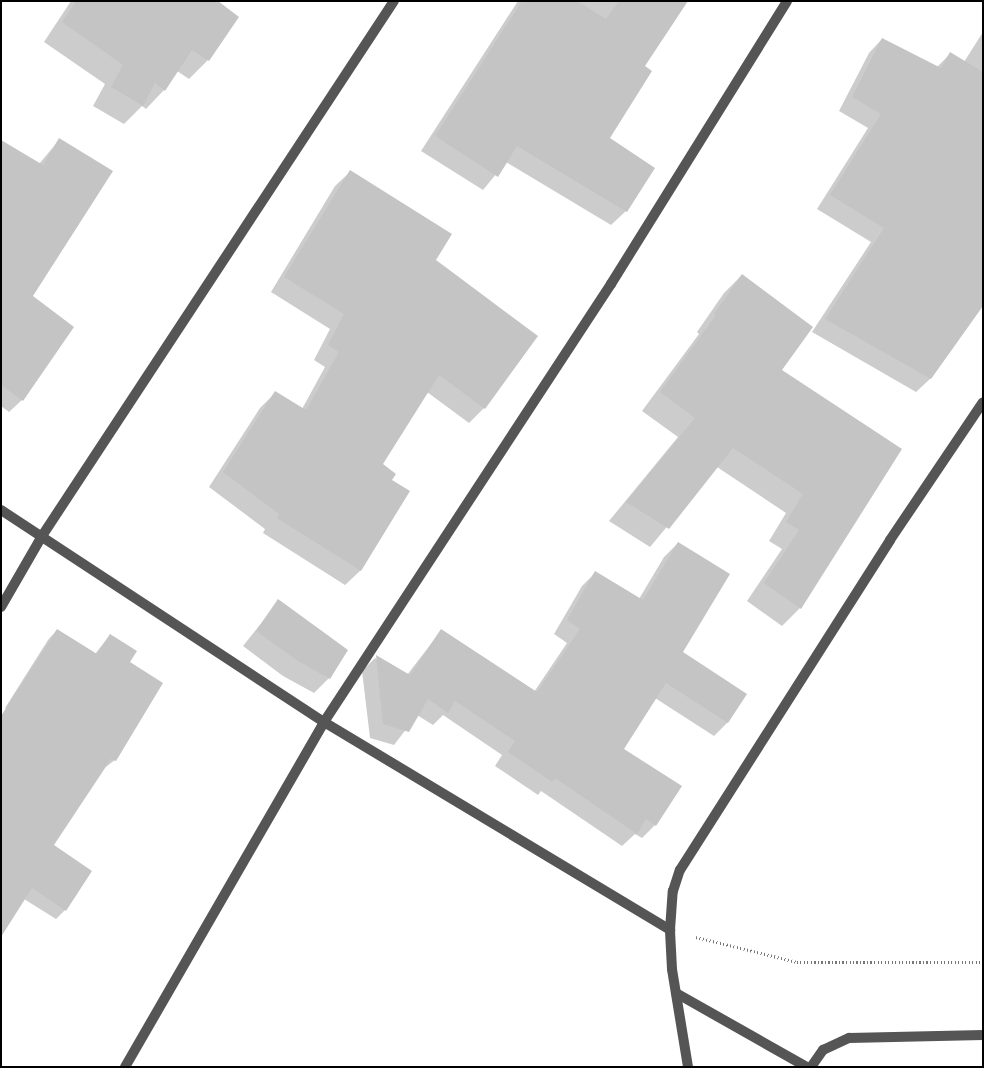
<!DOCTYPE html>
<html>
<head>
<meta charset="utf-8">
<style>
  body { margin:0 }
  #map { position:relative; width:984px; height:1068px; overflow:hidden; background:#fff; font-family:Cabin,sans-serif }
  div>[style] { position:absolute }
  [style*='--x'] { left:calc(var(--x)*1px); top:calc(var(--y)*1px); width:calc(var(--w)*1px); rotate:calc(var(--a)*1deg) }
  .shadow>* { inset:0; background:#0003 }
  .building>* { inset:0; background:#c4c4c4 }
  .path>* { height:3px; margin-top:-1.5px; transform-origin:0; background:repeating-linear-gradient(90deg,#777 0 1px,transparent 0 3.5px) }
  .street>* { height:10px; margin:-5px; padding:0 5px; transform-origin:5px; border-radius:5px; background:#555 }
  span { translate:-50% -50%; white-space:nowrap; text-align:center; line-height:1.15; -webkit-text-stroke:4px #fff; paint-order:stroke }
  .frame { position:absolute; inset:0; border:2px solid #000; pointer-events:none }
</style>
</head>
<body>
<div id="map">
  <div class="shadow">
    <i style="clip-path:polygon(71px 1px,213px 1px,208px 60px,189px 79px,177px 71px,164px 90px,146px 109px,142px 106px,124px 124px,93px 106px,105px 84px,44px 42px)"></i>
    <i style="clip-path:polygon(518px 1px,687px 1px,643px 66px,608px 138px,626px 211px,611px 225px,506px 162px,483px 190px,421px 151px)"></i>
    <i style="clip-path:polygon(983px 32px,983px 304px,930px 379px,916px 392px,812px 332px,871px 242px,817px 209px,868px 128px,839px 111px,869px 53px,882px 39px,937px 67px,950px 54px,964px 62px)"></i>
    <i style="clip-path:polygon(60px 139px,31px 297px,22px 400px,9px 412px,1px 406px,1px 141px,39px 164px)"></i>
    <i style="clip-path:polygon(350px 172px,434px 261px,484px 408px,469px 423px,427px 392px,381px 464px,390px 481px,408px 492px,360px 571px,345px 585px,263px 533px,265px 529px,209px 487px,260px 408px,275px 393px,302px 409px,325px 367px,314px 360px,330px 329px,271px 292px,335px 186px)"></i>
    <i style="clip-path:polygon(742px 275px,780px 370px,900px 449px,800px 608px,782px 626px,747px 601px,782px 549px,769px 541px,786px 513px,717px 467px,650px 547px,609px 521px,678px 437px,642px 411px,699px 334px,697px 332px,724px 293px)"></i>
    <i style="clip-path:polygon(678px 543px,681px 652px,745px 694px,727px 723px,714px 736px,655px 698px,622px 749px,655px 825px,642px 838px,635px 834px,622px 846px,541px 791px,538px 795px,495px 766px,502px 755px,443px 715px,433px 725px,417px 715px,394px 745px,370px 738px,362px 671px,375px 658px,407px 675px,441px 631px,534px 692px,567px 643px,554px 634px,582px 586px,595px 573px,639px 599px,664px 557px)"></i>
    <i style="clip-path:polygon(279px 601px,346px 650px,329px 678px,314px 693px,283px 676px,243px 646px)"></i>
    <i style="clip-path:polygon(57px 630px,95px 654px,110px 635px,128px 662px,115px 760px,103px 769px,52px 846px,65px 910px,56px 919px,24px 899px,14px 714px,5px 708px,48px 640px)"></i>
  </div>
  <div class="building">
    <i style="clip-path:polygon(76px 1px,218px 1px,239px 17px,209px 61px,192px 50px,165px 91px,155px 83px,143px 106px,111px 87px,123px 65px,62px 22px)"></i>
    <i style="clip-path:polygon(522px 1px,577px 1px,606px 19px,619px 1px,688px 1px,645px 66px,652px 71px,610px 138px,655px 168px,627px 212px,517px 146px,498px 177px,435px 136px)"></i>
    <i style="clip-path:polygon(882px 38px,941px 68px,950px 52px,983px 72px,983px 306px,931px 379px,825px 319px,884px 228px,830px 195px,881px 114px,852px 97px)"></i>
    <i style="clip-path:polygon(59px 138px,113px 171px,33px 296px,74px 327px,23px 401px,1px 385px,1px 140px,43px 165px)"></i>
    <i style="clip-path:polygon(350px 170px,452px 234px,436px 260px,538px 336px,485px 409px,439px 375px,383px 464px,396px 474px,392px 480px,410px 491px,361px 571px,277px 518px,279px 514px,223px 472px,275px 391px,306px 410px,339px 352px,328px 345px,344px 314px,284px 277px)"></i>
    <i style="clip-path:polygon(742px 274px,813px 327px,782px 370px,902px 449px,801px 609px,764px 583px,799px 530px,786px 522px,803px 494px,733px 448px,669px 529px,626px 502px,695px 418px,660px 392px,716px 315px,714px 314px)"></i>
    <i style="clip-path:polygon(678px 542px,730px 574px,683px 652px,747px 694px,728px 723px,666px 683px,624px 749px,682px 786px,656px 826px,646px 819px,637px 834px,555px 778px,552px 782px,508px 752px,515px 741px,455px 701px,448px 713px,428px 699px,409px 732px,383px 724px,376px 655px,410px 675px,441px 629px,537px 692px,580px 629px,567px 620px,595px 571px,643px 600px)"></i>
    <i style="clip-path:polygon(278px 599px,348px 650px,330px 679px,298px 661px,256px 631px)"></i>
    <i style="clip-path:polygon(57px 629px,97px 654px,110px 634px,137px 651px,130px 662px,163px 683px,116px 761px,111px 759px,54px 845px,92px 871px,66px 911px,32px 888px,1px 937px,1px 716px)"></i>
  </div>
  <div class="path">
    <i style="--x:696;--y:937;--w:104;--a:13.9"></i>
    <i style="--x:797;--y:962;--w:186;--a:0"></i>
  </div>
  <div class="street">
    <i style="--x:1;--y:510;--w:386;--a:33.3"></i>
    <i style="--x:324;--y:722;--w:404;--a:31"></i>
    <i style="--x:1;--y:607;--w:82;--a:-60"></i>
    <i style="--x:42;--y:536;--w:640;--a:-56.66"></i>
    <i style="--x:676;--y:993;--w:150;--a:29.5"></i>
    <i style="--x:125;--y:1067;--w:398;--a:-60"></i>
    <i style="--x:324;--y:722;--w:524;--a:-56.77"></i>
    <i style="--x:611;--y:284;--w:333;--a:-58.1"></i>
    <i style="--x:688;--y:1067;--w:99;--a:-99.3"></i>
    <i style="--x:672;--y:969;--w:39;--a:-93"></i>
    <i style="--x:670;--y:930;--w:39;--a:-86"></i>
    <i style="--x:673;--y:891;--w:22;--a:-72"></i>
    <i style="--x:680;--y:870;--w:391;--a:-57.5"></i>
    <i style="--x:890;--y:540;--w:166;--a:-56"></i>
    <i style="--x:811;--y:1067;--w:21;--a:-55"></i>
    <i style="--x:823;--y:1050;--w:29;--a:-25"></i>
    <i style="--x:849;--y:1038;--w:134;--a:-1.3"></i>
  </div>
  <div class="frame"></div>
</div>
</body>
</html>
